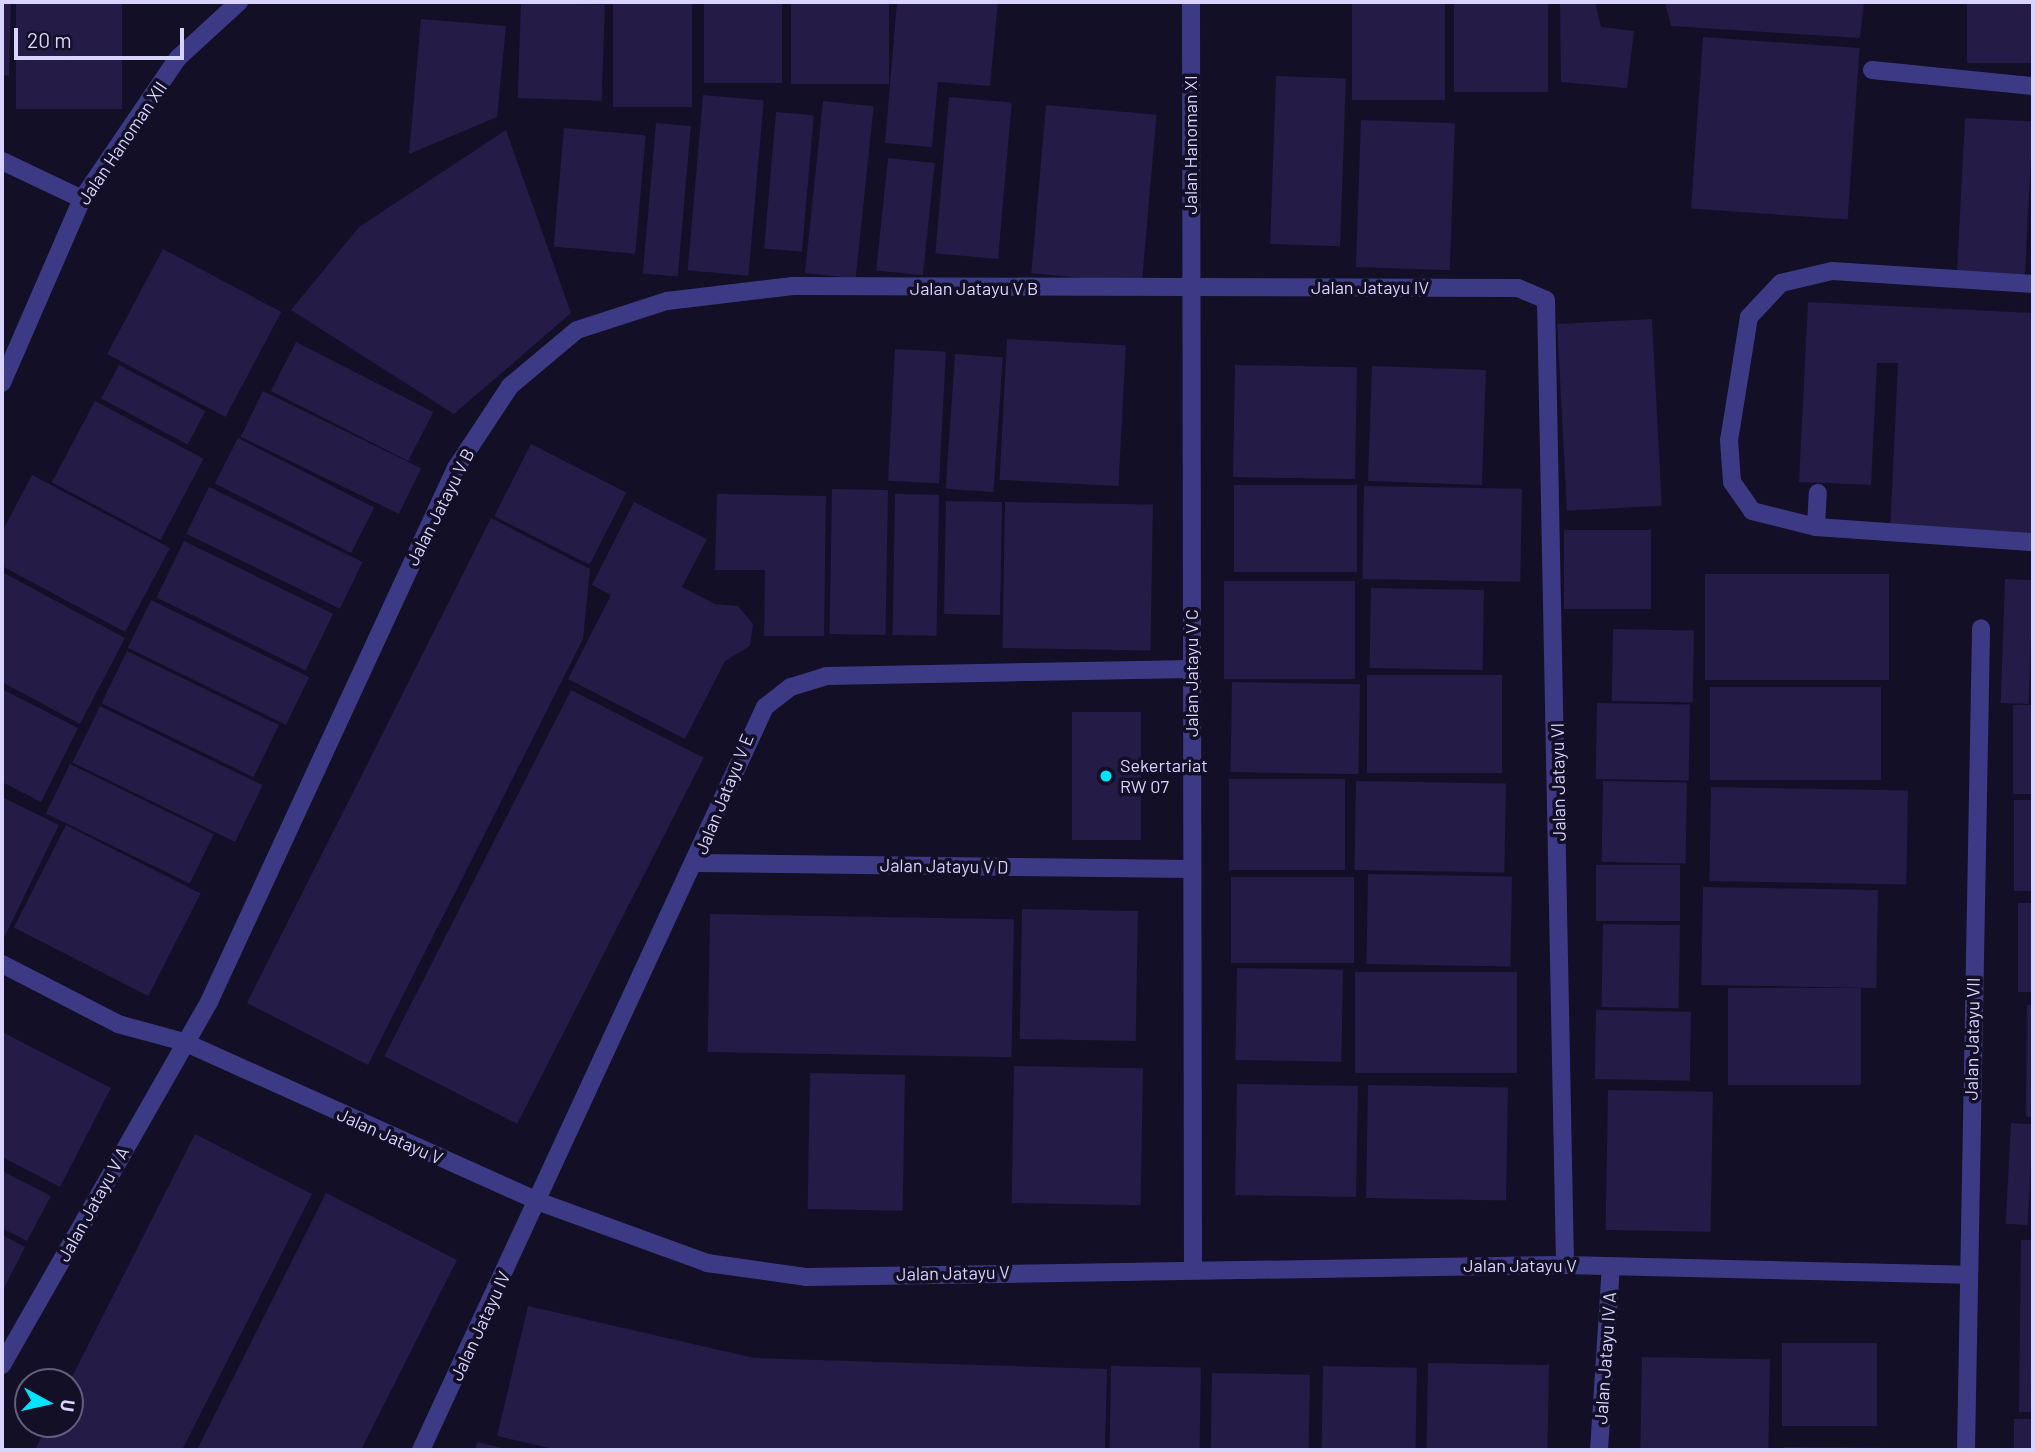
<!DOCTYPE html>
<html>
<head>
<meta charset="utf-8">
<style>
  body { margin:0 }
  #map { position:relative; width:2035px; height:1452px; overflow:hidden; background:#130f26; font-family:Barlow,sans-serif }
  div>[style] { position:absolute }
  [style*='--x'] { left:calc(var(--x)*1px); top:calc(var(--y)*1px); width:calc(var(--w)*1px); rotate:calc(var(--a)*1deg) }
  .building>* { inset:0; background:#241b47; transform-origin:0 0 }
  .lane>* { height:18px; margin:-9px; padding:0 9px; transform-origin:9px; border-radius:9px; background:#3d3a85 }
  .street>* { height:18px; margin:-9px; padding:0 9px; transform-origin:9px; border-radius:9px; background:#3d3a85 }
  .dots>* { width:19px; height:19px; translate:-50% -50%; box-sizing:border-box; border:4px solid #130f26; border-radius:50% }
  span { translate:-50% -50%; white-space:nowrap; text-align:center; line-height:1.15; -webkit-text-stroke:7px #130f26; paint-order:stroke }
  .street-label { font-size:18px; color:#d9d4ff }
  .poi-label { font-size:18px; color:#d9d4ff }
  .left { translate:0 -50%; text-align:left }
  .frame { position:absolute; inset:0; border:4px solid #d9d4ff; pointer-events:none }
  .north { position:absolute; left:14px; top:1368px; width:70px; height:70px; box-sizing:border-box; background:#130f26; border:2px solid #625e7d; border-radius:50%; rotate:98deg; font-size:19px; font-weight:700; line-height:28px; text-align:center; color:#d9d4ff }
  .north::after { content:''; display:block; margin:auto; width:24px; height:32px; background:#00e5ff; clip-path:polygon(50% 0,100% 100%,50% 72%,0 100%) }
  .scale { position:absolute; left:14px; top:28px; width:170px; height:32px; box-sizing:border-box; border:4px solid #d9d4ff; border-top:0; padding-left:9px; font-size:21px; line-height:24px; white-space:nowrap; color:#d9d4ff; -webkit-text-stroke:5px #130f26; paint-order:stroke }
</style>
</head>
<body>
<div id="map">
  <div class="building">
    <i style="clip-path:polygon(2px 2px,11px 2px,9px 76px,2px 75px)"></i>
    <i style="left:16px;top:2px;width:106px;height:107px"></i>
    <i style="left:521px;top:2px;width:84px;height:96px;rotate:2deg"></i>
    <i style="left:613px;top:2px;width:79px;height:105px"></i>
    <i style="left:704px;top:2px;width:78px;height:81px"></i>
    <i style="left:791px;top:2px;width:98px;height:82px"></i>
    <i style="clip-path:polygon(897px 2px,998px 2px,990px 86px,938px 82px,932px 147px,885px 143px)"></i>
    <i style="left:1352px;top:2px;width:93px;height:98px"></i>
    <i style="left:1454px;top:2px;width:94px;height:90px"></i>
    <i style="clip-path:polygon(1560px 2px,1595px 2px,1601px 27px,1634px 31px,1627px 88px,1561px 82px)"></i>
    <i style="clip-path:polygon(1665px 2px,1864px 2px,1860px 38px,1671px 26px)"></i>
    <i style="left:1967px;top:2px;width:66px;height:61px"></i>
    <i style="clip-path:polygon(421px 19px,506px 26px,497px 117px,409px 154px)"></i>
    <i style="left:1703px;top:37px;width:157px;height:172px;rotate:4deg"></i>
    <i style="left:1276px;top:76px;width:70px;height:168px;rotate:2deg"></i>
    <i style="left:703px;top:95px;width:61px;height:176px;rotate:5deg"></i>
    <i style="left:949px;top:97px;width:63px;height:157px;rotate:5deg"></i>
    <i style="left:823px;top:101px;width:51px;height:173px;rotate:6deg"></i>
    <i style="left:1046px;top:105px;width:111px;height:169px;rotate:5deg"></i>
    <i style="left:776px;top:112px;width:38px;height:137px;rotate:5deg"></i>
    <i style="left:1965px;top:118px;width:68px;height:155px;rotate:3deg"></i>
    <i style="left:1361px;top:120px;width:94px;height:147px;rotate:2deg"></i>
    <i style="left:656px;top:123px;width:35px;height:151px;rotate:5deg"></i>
    <i style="left:564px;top:128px;width:82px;height:119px;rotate:5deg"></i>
    <i style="clip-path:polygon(506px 130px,571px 313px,454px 414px,291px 310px,359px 227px)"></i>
    <i style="left:888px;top:158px;width:47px;height:113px;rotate:6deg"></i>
    <i style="left:163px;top:249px;width:134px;height:119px;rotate:28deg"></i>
    <i style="clip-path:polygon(1808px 302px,2033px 313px,2033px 539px,1890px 532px,1898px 363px,1877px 363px,1871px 485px,1799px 482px)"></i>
    <i style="left:1652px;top:319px;width:187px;height:95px;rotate:87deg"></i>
    <i style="left:1007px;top:339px;width:119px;height:141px;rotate:3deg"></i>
    <i style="left:296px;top:342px;width:154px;height:55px;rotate:27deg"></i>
    <i style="left:895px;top:349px;width:51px;height:132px;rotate:3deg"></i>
    <i style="left:955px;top:354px;width:48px;height:135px;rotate:4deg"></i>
    <i style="left:119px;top:365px;width:98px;height:38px;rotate:28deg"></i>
    <i style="left:1235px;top:365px;width:122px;height:112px;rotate:1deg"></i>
    <i style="left:1372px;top:366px;width:114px;height:115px;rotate:2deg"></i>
    <i style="left:263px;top:391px;width:176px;height:51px;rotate:26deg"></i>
    <i style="left:95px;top:401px;width:123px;height:92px;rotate:28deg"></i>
    <i style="left:238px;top:438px;width:153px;height:51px;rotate:27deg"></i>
    <i style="left:531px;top:444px;width:107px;height:81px;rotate:27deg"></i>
    <i style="clip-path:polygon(32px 475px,170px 548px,125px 632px,2px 566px,2px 532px)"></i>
    <i style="left:1234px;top:485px;width:123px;height:87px"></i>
    <i style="left:1364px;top:486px;width:158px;height:93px;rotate:1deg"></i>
    <i style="left:209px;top:487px;width:171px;height:52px;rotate:26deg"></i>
    <i style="left:832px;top:489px;width:56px;height:145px;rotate:1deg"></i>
    <i style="clip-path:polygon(717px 494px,826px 496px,824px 636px,764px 636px,765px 570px,715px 570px)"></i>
    <i style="left:895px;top:494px;width:44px;height:141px;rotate:1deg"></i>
    <i style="left:946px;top:501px;width:56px;height:113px;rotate:1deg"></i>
    <i style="clip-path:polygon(634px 502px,707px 539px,682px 587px,715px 604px,738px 606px,753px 624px,750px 646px,725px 661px,685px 739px,568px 679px,611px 595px,592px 585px)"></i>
    <i style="left:1005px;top:502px;width:148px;height:146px;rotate:1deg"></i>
    <i style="clip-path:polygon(491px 518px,590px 569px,583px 639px,368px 1065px,247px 1003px)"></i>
    <i style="left:1651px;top:530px;width:79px;height:87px;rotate:90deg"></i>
    <i style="left:184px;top:541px;width:166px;height:63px;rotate:26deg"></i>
    <i style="clip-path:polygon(2px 572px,125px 638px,80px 724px,2px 682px)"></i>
    <i style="left:1705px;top:574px;width:184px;height:106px"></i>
    <i style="left:2005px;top:579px;width:28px;height:124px;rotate:2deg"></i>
    <i style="left:1224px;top:581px;width:131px;height:98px"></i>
    <i style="left:1371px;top:588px;width:113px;height:80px;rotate:1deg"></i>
    <i style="left:151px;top:600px;width:176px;height:53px;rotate:26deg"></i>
    <i style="left:1613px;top:629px;width:81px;height:72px;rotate:1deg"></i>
    <i style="left:127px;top:651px;width:169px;height:58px;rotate:26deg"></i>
    <i style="left:1367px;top:675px;width:135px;height:98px"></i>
    <i style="left:1232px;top:682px;width:128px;height:90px;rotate:1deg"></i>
    <i style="left:1710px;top:687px;width:171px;height:93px"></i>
    <i style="clip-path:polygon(2px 689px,78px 728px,41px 802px,2px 782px)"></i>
    <i style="left:571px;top:690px;width:149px;height:411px;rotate:27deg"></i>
    <i style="left:1597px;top:703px;width:93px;height:76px;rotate:1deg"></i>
    <i style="left:2013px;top:705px;width:20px;height:89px"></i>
    <i style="left:100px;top:706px;width:181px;height:63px;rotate:26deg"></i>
    <i style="left:1072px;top:712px;width:69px;height:128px"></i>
    <i style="left:70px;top:764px;width:160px;height:55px;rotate:26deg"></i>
    <i style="left:1229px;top:779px;width:116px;height:91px"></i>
    <i style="left:1356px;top:781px;width:150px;height:89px;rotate:1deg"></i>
    <i style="left:1603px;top:781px;width:84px;height:81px;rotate:1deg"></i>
    <i style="left:1711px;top:787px;width:197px;height:94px;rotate:1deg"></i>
    <i style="clip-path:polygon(4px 798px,59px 825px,2px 942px,2px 802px)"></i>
    <i style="left:2014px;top:800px;width:19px;height:91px"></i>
    <i style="left:66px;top:825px;width:151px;height:115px;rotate:27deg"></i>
    <i style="left:1596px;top:865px;width:84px;height:56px"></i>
    <i style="left:1368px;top:874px;width:144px;height:90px;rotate:1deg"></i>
    <i style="left:1231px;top:877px;width:123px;height:86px"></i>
    <i style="left:1703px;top:887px;width:175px;height:98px;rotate:1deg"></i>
    <i style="left:2018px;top:903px;width:15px;height:89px"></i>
    <i style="left:1022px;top:909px;width:116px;height:130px;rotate:1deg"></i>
    <i style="left:710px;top:914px;width:304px;height:138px;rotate:1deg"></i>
    <i style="left:1603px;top:924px;width:77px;height:83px;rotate:1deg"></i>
    <i style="left:1237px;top:968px;width:106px;height:92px;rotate:1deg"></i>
    <i style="left:1355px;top:972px;width:162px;height:101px"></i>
    <i style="left:1728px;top:988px;width:133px;height:97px"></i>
    <i style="clip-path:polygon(2027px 1005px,2033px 1005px,2033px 1117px,2026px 1117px)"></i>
    <i style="left:1596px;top:1010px;width:95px;height:69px;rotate:1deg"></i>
    <i style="clip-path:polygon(2px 1032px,111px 1088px,60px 1187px,2px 1157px)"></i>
    <i style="left:1014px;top:1066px;width:129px;height:137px;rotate:1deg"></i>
    <i style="left:810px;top:1073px;width:95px;height:136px;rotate:1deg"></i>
    <i style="left:1237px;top:1084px;width:121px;height:111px;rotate:1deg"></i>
    <i style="left:1368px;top:1085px;width:140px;height:113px;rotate:1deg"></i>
    <i style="left:1608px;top:1090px;width:105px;height:140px;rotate:1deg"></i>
    <i style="left:2011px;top:1123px;width:22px;height:101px;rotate:3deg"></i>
    <i style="clip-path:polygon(195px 1134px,312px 1194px,182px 1450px,35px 1450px,48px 1424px,70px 1424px,70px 1381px)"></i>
    <i style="clip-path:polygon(2px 1171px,51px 1196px,27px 1241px,2px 1228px)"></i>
    <i style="clip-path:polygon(326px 1193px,457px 1260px,361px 1450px,197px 1450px)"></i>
    <i style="clip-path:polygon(2px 1235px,25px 1247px,2px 1292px)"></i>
    <i style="clip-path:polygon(2021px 1240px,2033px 1240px,2033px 1412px,2019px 1412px)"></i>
    <i style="clip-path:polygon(528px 1306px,754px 1358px,1107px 1369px,1105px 1450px,558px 1450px,497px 1436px)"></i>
    <i style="left:1782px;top:1343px;width:95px;height:83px"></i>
    <i style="left:1642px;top:1357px;width:128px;height:93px;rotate:1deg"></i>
    <i style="left:1428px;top:1363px;width:121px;height:87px;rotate:1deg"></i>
    <i style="left:1111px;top:1366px;width:90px;height:84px;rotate:1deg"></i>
    <i style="left:1323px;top:1366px;width:94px;height:84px;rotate:1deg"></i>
    <i style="left:1212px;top:1373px;width:98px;height:77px;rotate:1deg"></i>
    <i style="left:2014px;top:1419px;width:19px;height:31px"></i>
    <i style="clip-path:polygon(477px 1442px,506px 1449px,506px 1450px,475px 1450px)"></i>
    <i style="clip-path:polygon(1784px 1447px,1902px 1448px,1902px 1450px,1784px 1450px)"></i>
  </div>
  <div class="lane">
    <i style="--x:1872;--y:70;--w:162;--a:5.7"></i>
    <i style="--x:2033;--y:284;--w:201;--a:-176.3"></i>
    <i style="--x:1832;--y:271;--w:52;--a:166.8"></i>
    <i style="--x:1781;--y:283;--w:47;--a:133.3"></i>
    <i style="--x:1749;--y:317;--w:125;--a:99.2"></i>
    <i style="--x:1729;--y:440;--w:42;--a:85.9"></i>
    <i style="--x:1732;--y:482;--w:35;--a:55"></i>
    <i style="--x:1752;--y:511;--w:66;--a:14"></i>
    <i style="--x:1816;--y:527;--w:218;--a:4"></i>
    <i style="--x:1816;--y:527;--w:34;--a:-87"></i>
  </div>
  <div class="street">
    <i style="--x:1191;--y:2;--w:1266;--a:89.91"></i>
    <i style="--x:2;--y:161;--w:89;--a:25.4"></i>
    <i style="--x:2;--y:383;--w:201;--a:-66.5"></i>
    <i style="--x:82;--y:199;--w:171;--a:-55.8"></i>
    <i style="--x:178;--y:58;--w:83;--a:-42.6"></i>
    <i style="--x:696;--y:863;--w:496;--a:0.7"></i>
    <i style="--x:2;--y:964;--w:131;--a:27.3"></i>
    <i style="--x:118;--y:1024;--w:68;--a:15.3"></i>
    <i style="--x:184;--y:1042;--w:387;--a:24.2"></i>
    <i style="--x:537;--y:1201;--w:181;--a:20"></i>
    <i style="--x:707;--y:1263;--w:101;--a:8"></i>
    <i style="--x:807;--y:1277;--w:758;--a:-0.91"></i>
    <i style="--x:1565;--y:1265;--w:402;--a:1.4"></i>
    <i style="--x:2;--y:1365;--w:418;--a:-60.3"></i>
    <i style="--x:209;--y:1002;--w:588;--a:-65.18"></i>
    <i style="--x:456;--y:468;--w:98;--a:-56.6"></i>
    <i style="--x:510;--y:386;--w:87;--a:-39.9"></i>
    <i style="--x:577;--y:330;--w:95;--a:-17.9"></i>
    <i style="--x:667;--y:301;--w:127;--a:-6.8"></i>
    <i style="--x:793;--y:286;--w:725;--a:0.16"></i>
    <i style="--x:1518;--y:288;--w:30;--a:23"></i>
    <i style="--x:1546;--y:300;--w:965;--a:88.87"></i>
    <i style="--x:421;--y:1450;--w:819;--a:-65.16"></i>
    <i style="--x:765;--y:707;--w:33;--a:-38"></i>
    <i style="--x:791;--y:687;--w:37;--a:-17"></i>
    <i style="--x:826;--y:676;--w:365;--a:-1.1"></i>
    <i style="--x:1599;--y:1450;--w:184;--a:-86.3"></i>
    <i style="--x:1966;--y:1450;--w:822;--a:-88.95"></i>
  </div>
  <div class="dots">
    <i style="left:1106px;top:776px;background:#00e5ff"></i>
  </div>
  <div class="street-label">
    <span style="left:122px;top:143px;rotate:-56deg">Jalan Hanoman XII</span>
    <span style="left:1190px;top:145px;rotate:-90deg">Jalan Hanoman XI</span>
    <span style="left:1370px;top:287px">Jalan Jatayu IV</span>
    <span style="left:974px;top:288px">Jalan Jatayu V B</span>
    <span style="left:440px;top:507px;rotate:-63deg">Jalan Jatayu V B</span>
    <span style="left:1191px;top:673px;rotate:-90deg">Jalan Jatayu V C</span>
    <span style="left:1558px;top:782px;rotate:-91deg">Jalan Jatayu VI</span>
    <span style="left:724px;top:794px;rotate:-68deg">Jalan Jatayu V E</span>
    <span style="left:944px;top:866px;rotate:1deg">Jalan Jatayu V D</span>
    <span style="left:1972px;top:1039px;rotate:-89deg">Jalan Jatayu VII</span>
    <span style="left:390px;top:1136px;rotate:24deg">Jalan Jatayu V</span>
    <span style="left:93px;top:1204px;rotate:-61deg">Jalan Jatayu V A</span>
    <span style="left:1520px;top:1265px">Jalan Jatayu V</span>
    <span style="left:953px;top:1273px;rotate:-1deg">Jalan Jatayu V</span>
    <span style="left:480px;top:1326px;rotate:-65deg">Jalan Jatayu IV</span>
    <span style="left:1605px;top:1358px;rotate:-86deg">Jalan Jatayu IV A</span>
  </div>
  <div class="poi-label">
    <span class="left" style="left:1120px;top:776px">Sekertariat<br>RW 07</span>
  </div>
  <div class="frame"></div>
  <div class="north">U</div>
  <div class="scale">20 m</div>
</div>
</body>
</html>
